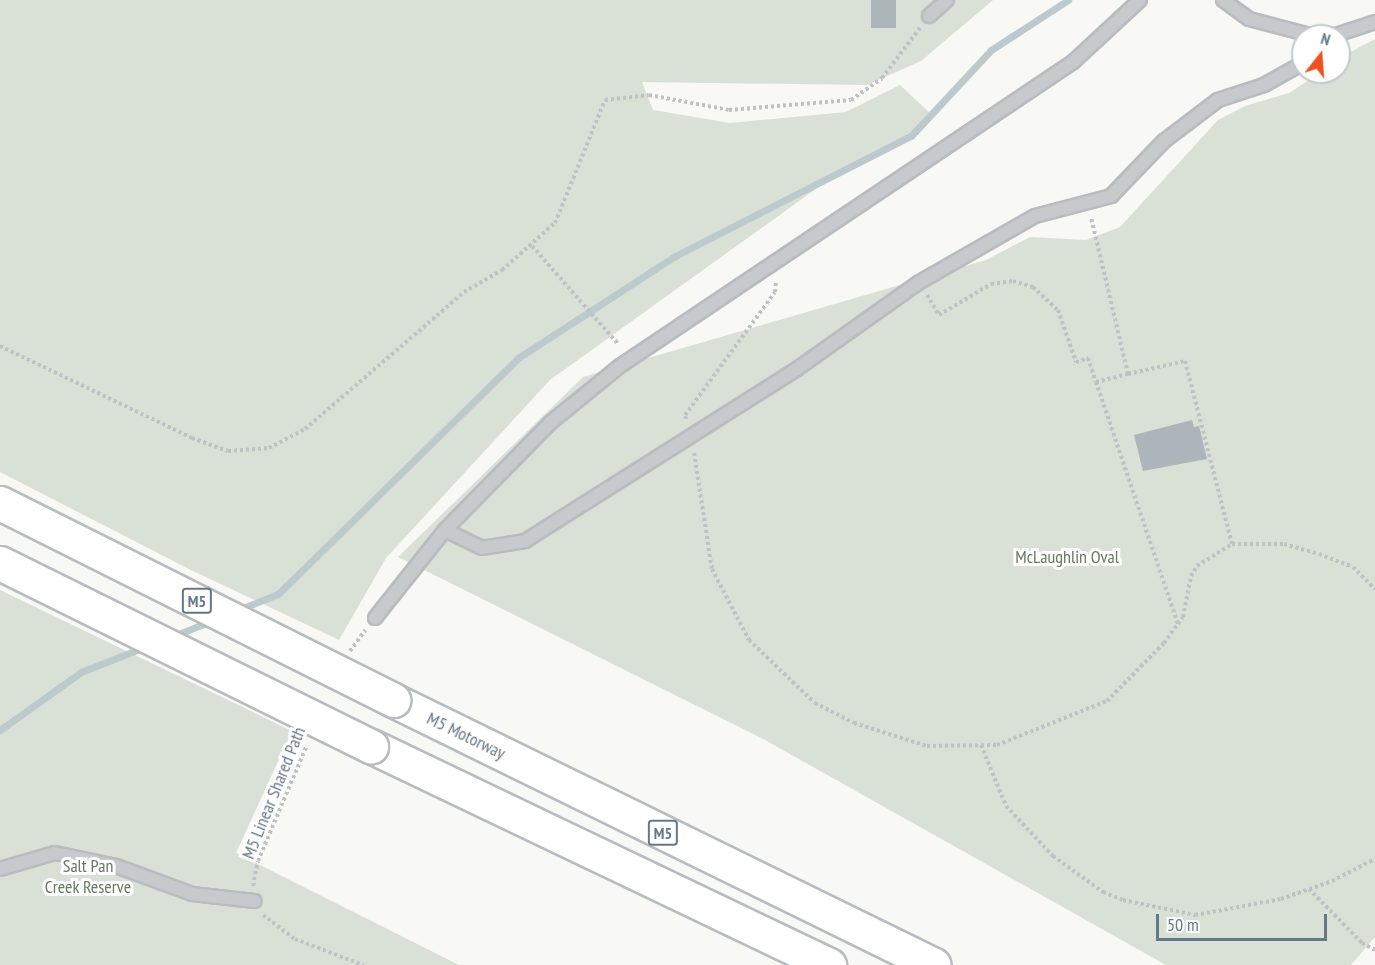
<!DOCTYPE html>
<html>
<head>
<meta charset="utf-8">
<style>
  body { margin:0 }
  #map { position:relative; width:1375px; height:965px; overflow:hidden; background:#f8f8f5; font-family:"PT Sans Narrow",sans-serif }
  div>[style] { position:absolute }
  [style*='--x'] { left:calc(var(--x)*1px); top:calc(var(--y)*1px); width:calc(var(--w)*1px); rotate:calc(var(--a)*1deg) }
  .green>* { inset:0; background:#d9e0d6 }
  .stream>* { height:7px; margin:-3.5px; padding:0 3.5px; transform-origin:3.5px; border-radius:3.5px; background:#bcc9cd }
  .building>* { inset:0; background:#acb5ba; transform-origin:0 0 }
  .path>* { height:4px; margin-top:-2px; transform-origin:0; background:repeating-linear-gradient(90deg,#bfc2c4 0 3px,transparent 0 6px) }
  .roads { filter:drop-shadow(2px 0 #b8bcbf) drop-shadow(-2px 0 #b8bcbf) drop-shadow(0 2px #b8bcbf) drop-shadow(0 -2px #b8bcbf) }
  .lane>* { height:12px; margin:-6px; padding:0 6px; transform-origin:6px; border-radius:6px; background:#c6cacd }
  .highway>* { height:33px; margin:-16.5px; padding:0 16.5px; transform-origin:16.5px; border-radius:16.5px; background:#fff }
  .bridges { filter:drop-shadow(2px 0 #b8bcbf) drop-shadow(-2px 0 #b8bcbf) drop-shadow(0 2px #b8bcbf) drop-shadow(0 -2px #b8bcbf) }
  .highway-bridge>* { height:33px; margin:-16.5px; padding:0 16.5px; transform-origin:16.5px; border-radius:16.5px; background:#fff }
  span { translate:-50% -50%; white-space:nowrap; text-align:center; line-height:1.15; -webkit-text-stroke:6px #fff; paint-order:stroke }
  .shield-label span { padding:2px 4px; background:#fff; border:2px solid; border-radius:4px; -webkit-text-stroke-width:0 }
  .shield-label { font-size:16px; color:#657888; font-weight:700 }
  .park-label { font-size:18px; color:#667961 }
  .street-label { font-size:18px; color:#657888 }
  .north { position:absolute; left:1291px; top:24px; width:60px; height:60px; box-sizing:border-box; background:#fff; border:2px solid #c1c9cf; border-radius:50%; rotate:17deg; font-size:16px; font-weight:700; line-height:24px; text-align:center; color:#657888 }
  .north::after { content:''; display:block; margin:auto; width:21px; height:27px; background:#ec5321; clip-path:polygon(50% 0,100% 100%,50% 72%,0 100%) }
  .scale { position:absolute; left:1156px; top:914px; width:171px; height:27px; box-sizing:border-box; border:3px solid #657888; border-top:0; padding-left:8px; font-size:18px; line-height:21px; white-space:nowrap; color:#657888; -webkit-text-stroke:4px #fff; paint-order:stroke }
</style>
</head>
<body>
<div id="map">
  <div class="green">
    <i style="clip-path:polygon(0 0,993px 0,921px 61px,867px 85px,642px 82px,653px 110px,730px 123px,846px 112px,900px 85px,931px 114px,911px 136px,838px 173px,550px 380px,386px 558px,339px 640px,189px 569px,0 472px)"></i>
    <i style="clip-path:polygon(1375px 39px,1375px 937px,1351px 965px,1166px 965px,765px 740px,398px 557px,583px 377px,986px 260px,1030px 237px,1086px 240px,1120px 227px,1218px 120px,1245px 106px,1289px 93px,1321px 72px,1339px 72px,1339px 58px)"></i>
    <i style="clip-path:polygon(0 590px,292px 731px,236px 853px,459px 965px,0 965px)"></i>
  </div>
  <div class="stream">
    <i style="--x:238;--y:610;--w:43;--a:-21.8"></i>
    <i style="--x:278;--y:594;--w:337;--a:-44.5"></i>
    <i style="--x:518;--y:358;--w:187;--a:-33"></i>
    <i style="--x:675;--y:256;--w:265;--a:-27"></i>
    <i style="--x:911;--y:136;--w:117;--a:-47.1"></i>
    <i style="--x:991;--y:50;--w:92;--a:-33"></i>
    <i style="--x:171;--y:637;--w:43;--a:-21.8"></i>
    <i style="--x:0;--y:730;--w:100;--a:-35.6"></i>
    <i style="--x:81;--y:672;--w:71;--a:-21.5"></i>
  </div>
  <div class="building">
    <i style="left:871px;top:0;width:25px;height:28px"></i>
    <i style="clip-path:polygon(1192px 420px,1194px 427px,1199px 426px,1207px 459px,1143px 471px,1134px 435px)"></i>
  </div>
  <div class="path">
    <i style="--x:532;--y:246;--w:132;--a:48.7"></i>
    <i style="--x:927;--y:295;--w:23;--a:59"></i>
    <i style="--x:939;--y:315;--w:61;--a:-30.8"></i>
    <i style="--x:991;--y:284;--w:22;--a:-8"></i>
    <i style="--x:1013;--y:281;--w:21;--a:17"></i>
    <i style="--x:1033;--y:287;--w:34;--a:43"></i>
    <i style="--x:1058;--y:310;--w:55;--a:70.9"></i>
    <i style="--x:1076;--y:362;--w:13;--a:-18"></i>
    <i style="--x:1088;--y:358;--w:25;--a:72"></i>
    <i style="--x:1096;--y:382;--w:33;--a:-14"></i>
    <i style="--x:1128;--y:374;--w:161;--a:-103.3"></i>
    <i style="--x:0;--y:346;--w:213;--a:25.6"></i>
    <i style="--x:192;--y:438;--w:38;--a:20"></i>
    <i style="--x:228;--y:451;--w:41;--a:-4.2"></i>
    <i style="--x:269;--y:448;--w:41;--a:-27.8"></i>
    <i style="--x:305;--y:429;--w:210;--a:-40.7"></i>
    <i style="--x:464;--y:292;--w:44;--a:-30.1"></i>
    <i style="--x:502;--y:270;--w:71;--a:-41.6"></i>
    <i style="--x:555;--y:223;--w:133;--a:-67.9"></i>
    <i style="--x:605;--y:100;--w:44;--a:-6.5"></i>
    <i style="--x:649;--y:95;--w:81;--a:10.6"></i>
    <i style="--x:729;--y:110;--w:122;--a:-4.7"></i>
    <i style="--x:851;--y:100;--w:38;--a:-35"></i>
    <i style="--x:882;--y:78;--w:63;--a:-52.8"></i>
    <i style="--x:1128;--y:374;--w:58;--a:-12.8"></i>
    <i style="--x:1185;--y:361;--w:189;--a:75.6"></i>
    <i style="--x:1096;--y:382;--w:256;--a:71.3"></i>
    <i style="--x:686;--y:419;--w:4;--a:-104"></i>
    <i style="--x:685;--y:415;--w:152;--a:-53.8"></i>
    <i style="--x:775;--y:292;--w:9;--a:-84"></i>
    <i style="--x:694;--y:453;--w:117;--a:81.2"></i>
    <i style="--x:712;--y:569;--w:80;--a:62.5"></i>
    <i style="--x:749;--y:640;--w:91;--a:43.7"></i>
    <i style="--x:815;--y:703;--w:44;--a:27.1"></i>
    <i style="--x:854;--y:723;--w:77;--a:17.5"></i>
    <i style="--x:927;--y:746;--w:70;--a:-0.8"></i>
    <i style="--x:997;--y:745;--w:118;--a:-21.8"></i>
    <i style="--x:1107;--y:701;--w:81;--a:-45.5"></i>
    <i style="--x:1164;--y:643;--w:32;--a:-54"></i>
    <i style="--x:1183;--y:617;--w:42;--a:-79"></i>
    <i style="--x:1191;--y:576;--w:12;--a:-59"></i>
    <i style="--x:1197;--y:566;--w:41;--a:-32.2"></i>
    <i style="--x:1232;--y:544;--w:52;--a:0"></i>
    <i style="--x:1284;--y:544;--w:36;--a:16"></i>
    <i style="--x:1319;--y:554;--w:36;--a:21"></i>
    <i style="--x:1353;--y:567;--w:31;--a:45"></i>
    <i style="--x:350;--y:651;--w:26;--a:-54"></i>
    <i style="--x:981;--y:745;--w:66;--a:67.7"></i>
    <i style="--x:1006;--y:806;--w:69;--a:46.8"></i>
    <i style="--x:1053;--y:856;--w:62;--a:35.8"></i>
    <i style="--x:1103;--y:892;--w:22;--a:22"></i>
    <i style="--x:1123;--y:900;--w:74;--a:11.8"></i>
    <i style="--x:1195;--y:915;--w:87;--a:-10.5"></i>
    <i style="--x:1281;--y:899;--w:54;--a:-19.4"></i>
    <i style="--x:1332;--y:881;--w:48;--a:-27.1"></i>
    <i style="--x:253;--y:886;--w:25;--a:-79"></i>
    <i style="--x:258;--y:861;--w:126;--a:-67.1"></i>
    <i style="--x:1309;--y:889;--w:76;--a:45.5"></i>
    <i style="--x:1362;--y:943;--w:15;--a:28"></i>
    <i style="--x:263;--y:915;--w:40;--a:37"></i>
    <i style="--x:295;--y:939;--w:73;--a:20.9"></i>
  </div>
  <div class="roads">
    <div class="lane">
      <i style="--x:1223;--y:0;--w:32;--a:36"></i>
      <i style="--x:1249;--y:19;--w:67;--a:14.7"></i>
      <i style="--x:929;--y:16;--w:24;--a:-42"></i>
      <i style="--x:1333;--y:36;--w:44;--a:-18.4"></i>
      <i style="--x:445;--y:530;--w:41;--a:25.9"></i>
      <i style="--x:482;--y:548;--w:44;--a:-9.2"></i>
      <i style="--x:525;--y:541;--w:322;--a:-32.3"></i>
      <i style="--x:797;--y:369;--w:148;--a:-35.4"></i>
      <i style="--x:918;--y:283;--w:135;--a:-29.8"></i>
      <i style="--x:1035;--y:216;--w:79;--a:-14.7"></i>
      <i style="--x:1111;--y:196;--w:76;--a:-46.1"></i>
      <i style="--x:1164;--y:141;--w:68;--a:-37.2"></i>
      <i style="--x:1218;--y:100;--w:48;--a:-18.1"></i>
      <i style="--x:1264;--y:85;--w:45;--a:-29.4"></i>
      <i style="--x:375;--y:618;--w:112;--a:-51.5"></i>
      <i style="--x:445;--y:530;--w:150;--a:-45.5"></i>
      <i style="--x:550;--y:423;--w:90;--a:-39.2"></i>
      <i style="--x:620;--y:366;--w:546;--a:-33.86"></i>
      <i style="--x:1073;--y:62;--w:91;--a:-42.8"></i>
      <i style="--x:0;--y:869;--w:57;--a:-16.2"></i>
      <i style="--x:55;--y:853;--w:62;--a:12"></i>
      <i style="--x:116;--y:866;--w:81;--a:20.2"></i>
      <i style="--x:192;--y:894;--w:63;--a:6.3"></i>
    </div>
    <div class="highway">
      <i style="--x:393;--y:700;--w:602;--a:26.1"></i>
      <i style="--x:371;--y:746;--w:508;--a:25.56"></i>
    </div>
  </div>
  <div class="bridges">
    <div class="highway-bridge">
      <i style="--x:0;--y:503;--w:440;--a:26.6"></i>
      <i style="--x:0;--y:563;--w:414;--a:26.3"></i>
    </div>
  </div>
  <div class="shield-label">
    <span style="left:197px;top:601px">M5</span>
    <span style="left:663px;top:833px">M5</span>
  </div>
  <div class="park-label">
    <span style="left:1067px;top:557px">McLaughlin Oval</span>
    <span style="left:88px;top:877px">Salt Pan<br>Creek Reserve</span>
  </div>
  <div class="street-label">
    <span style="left:466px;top:736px;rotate:26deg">M5 Motorway</span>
    <span style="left:274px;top:793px;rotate:-68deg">M5 Linear Shared Path</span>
  </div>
  <div class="north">N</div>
  <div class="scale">50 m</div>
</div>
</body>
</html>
